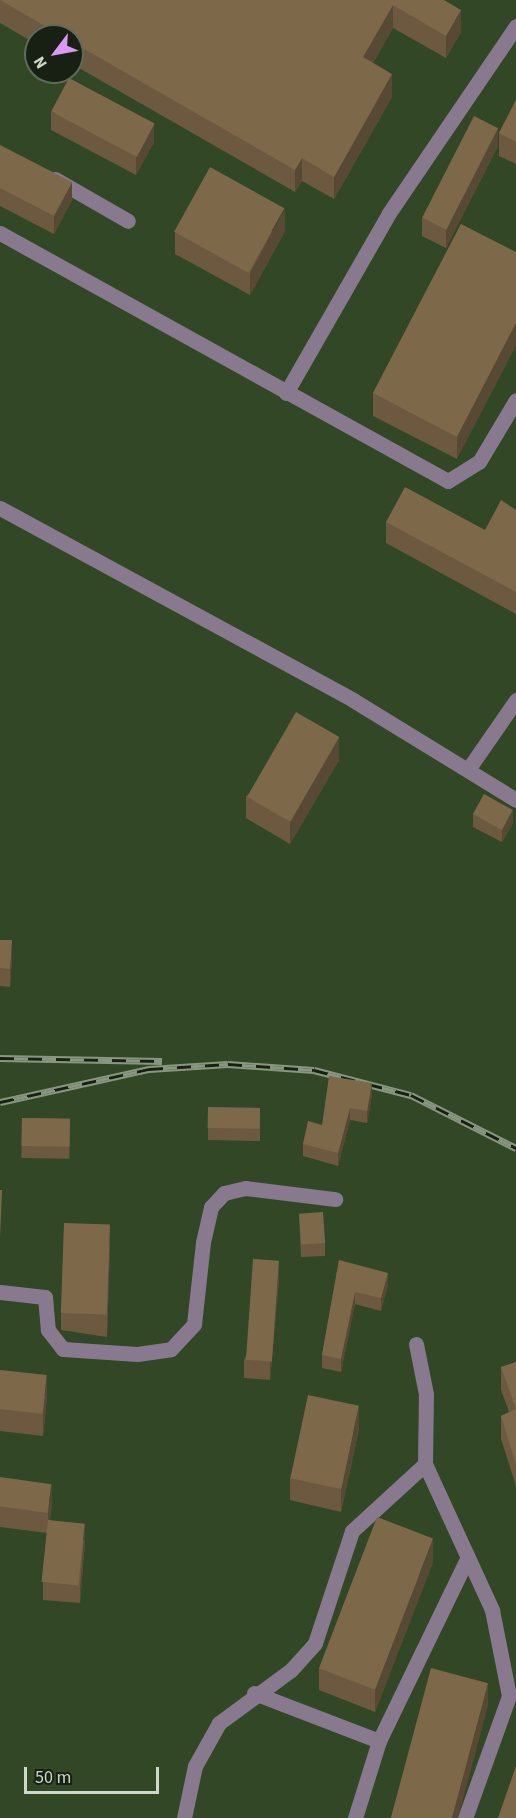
<!DOCTYPE html>
<html>
<head>
<meta charset="utf-8">
<style>
  body { margin:0 }
  #map { position:relative; width:516px; height:1818px; overflow:hidden; background:#2a3c21; font-family:"Source Sans 3",sans-serif }
  div>[style] { position:absolute }
  [style*='--x'] { left:calc(var(--x)*1px); top:calc(var(--y)*1px); width:calc(var(--w)*1px); rotate:calc(var(--a)*1deg) }
  .built>* { inset:0; background:#314726 }
  .minor>* { height:15px; margin:-7.5px; padding:0 7.5px; transform-origin:7.5px; border-radius:7.5px; background:#88798f }
  .rail>* { height:7px; margin-top:-3.5px; transform-origin:0; background:repeating-linear-gradient(90deg,#182014 0 14px,#899782 0 28px); box-sizing:border-box; border-block:2px solid #899782 }
  .wall>* { inset:0; background:#6c5940; transform-origin:0 0 }
  .shaded-wall>* { inset:0; background:#584934 }
  .building>* { inset:0; background:#7e684a; transform-origin:0 0 }
  span { translate:-50% -50%; white-space:nowrap; text-align:center; line-height:1.15; -webkit-text-stroke:4.5px #182014; paint-order:stroke }
  .north { position:absolute; left:24px; top:24px; width:60px; height:60px; box-sizing:border-box; background:#182014; border:2px solid #606a5c; border-radius:50%; rotate:238deg; font-size:16px; font-weight:700; line-height:24px; text-align:center; color:#cdd8c8 }
  .north::after { content:''; display:block; margin:auto; width:21px; height:27px; background:#db99f5; clip-path:polygon(50% 0,100% 100%,50% 72%,0 100%) }
  .scale { position:absolute; left:24px; top:1767px; width:135px; height:27px; box-sizing:border-box; border:3px solid #cdd8c8; border-top:0; padding-left:8px; font-size:18px; line-height:21px; white-space:nowrap; color:#cdd8c8; -webkit-text-stroke:4px #182014; paint-order:stroke }
</style>
</head>
<body>
<div id="map">
  <div class="built">
    <i style="clip-path:polygon(evenodd,0 0,516px 0,516px 1818px,0 1818px,0 0,36px 36px,72px 36px,72px 72px,36px 72px,36px 36px)"></i>
  </div>
  <div class="minor">
    <i style="--x:55;--y:179;--w:84;--a:29.9"></i>
    <i style="--x:0;--y:233;--w:512;--a:28.97"></i>
    <i style="--x:448;--y:481;--w:36;--a:-32"></i>
    <i style="--x:479;--y:462;--w:72;--a:-59.2"></i>
    <i style="--x:286;--y:393;--w:207;--a:-60.2"></i>
    <i style="--x:389;--y:213;--w:226;--a:-55.8"></i>
    <i style="--x:0;--y:508;--w:402;--a:28.5"></i>
    <i style="--x:353;--y:700;--w:191;--a:31.5"></i>
    <i style="--x:469;--y:768;--w:83;--a:-55.3"></i>
    <i style="--x:0;--y:1292;--w:45;--a:6.3"></i>
    <i style="--x:45;--y:1297;--w:33;--a:85"></i>
    <i style="--x:48;--y:1330;--w:24;--a:52"></i>
    <i style="--x:63;--y:1349;--w:74;--a:3.9"></i>
    <i style="--x:137;--y:1354;--w:34;--a:-8"></i>
    <i style="--x:171;--y:1349;--w:34;--a:-47"></i>
    <i style="--x:194;--y:1324;--w:82;--a:-83.7"></i>
    <i style="--x:203;--y:1242;--w:36;--a:-77"></i>
    <i style="--x:211;--y:1207;--w:19;--a:-47"></i>
    <i style="--x:224;--y:1193;--w:22;--a:-13"></i>
    <i style="--x:245;--y:1188;--w:91;--a:7"></i>
    <i style="--x:425;--y:1464;--w:161;--a:65.3"></i>
    <i style="--x:492;--y:1610;--w:88;--a:78.8"></i>
    <i style="--x:509;--y:1696;--w:130;--a:109.8"></i>
    <i style="--x:254;--y:1693;--w:134;--a:21"></i>
    <i style="--x:184;--y:1818;--w:53;--a:-78.1"></i>
    <i style="--x:195;--y:1766;--w:49;--a:-60.8"></i>
    <i style="--x:219;--y:1723;--w:89;--a:-36.4"></i>
    <i style="--x:291;--y:1670;--w:36;--a:-48"></i>
    <i style="--x:315;--y:1643;--w:118;--a:-71.7"></i>
    <i style="--x:352;--y:1531;--w:99;--a:-42.5"></i>
    <i style="--x:425;--y:1464;--w:70;--a:-89.2"></i>
    <i style="--x:426;--y:1394;--w:51;--a:-101.3"></i>
    <i style="--x:355;--y:1818;--w:81;--a:-72.7"></i>
    <i style="--x:379;--y:1741;--w:202;--a:-64.2"></i>
  </div>
  <div class="rail">
    <i style="--x:0;--y:1058;--w:162;--a:1.1"></i>
    <i style="--x:0;--y:1102;--w:153;--a:-12.5"></i>
    <i style="--x:149;--y:1069;--w:79;--a:-3.6"></i>
    <i style="--x:228;--y:1064;--w:86;--a:4"></i>
    <i style="--x:314;--y:1070;--w:100;--a:14.5"></i>
    <i style="--x:411;--y:1095;--w:118;--a:26.8"></i>
  </div>
  <div class="wall">
    <i style="clip-path:polygon(0 0,444px 0,461px 32px,446px 58px,393px 28px,373px 63px,392px 97px,334px 199px,302px 181px,295px 192px,72px 64px,72px 36px,36px 36px,36px 44px,0 23px)"></i>
    <i style="clip-path:polygon(516px 100px,516px 164px,499px 156px,499px 133px)"></i>
    <i style="clip-path:polygon(51px 112px,154px 142px,136px 175px,51px 130px)"></i>
    <i style="clip-path:polygon(0 145px,72px 200px,54px 234px,0 206px)"></i>
    <i style="clip-path:polygon(498px 146px,446px 248px,422px 236px,422px 218px)"></i>
    <i style="clip-path:polygon(461px 224px,457px 459px,373px 416px,373px 393px)"></i>
    <i style="clip-path:polygon(285px 231px,250px 295px,175px 254px,175px 232px)"></i>
    <i style="clip-path:polygon(516px 510px,516px 614px,386px 543px,386px 522px,485px 530px)"></i>
    <i style="clip-path:polygon(339px 760px,290px 844px,246px 818px,246px 796px)"></i>
    <i style="clip-path:polygon(473px 814px,513px 823px,502px 842px,473px 827px)"></i>
    <i style="clip-path:polygon(0 940px,12px 958px,10px 987px,0 986px)"></i>
    <i style="clip-path:polygon(372px 1095px,367px 1123px,350px 1120px,338px 1166px,303px 1156px,303px 1144px,322px 1125px)"></i>
    <i style="clip-path:polygon(260px 1108px,260px 1141px,208px 1140px,208px 1128px)"></i>
    <i style="left:22px;top:1118px;width:48px;height:40px;rotate:1deg"></i>
    <i style="clip-path:polygon(299px 1214px,325px 1243px,325px 1256px,301px 1257px)"></i>
    <i style="clip-path:polygon(110px 1243px,107px 1337px,61px 1330px,61px 1313px)"></i>
    <i style="clip-path:polygon(339px 1260px,388px 1285px,381px 1311px,355px 1304px,341px 1372px,322px 1368px,322px 1355px)"></i>
    <i style="clip-path:polygon(279px 1279px,270px 1380px,244px 1378px,244px 1360px)"></i>
    <i style="clip-path:polygon(516px 1362px,516px 1486px,501px 1439px,501px 1416px,509px 1412px,501px 1390px,501px 1367px)"></i>
    <i style="clip-path:polygon(0 1370px,47px 1397px,43px 1436px,0 1431px)"></i>
    <i style="clip-path:polygon(359px 1429px,341px 1512px,290px 1500px,290px 1478px)"></i>
    <i style="clip-path:polygon(0 1477px,52px 1504px,50px 1520px,85px 1541px,80px 1603px,43px 1600px,43px 1582px,47px 1533px,0 1527px)"></i>
    <i style="clip-path:polygon(433px 1562px,375px 1712px,319px 1690px,319px 1668px)"></i>
  </div>
  <div class="shaded-wall">
    <i style="clip-path:polygon(393px 5px,393px 28px,363px 80px,363px 57px)"></i>
    <i style="clip-path:polygon(461px 10px,461px 32px,446px 58px,446px 36px)"></i>
    <i style="clip-path:polygon(392px 74px,392px 97px,334px 199px,334px 177px)"></i>
    <i style="clip-path:polygon(154px 124px,154px 142px,136px 175px,136px 157px)"></i>
    <i style="clip-path:polygon(498px 128px,498px 146px,446px 248px,446px 230px)"></i>
    <i style="clip-path:polygon(302px 158px,302px 181px,295px 192px,295px 170px)"></i>
    <i style="clip-path:polygon(72px 182px,72px 200px,54px 234px,54px 216px)"></i>
    <i style="clip-path:polygon(285px 208px,285px 231px,250px 295px,250px 273px)"></i>
    <i style="clip-path:polygon(516px 323px,516px 346px,457px 459px,457px 437px)"></i>
    <i style="clip-path:polygon(339px 737px,339px 760px,290px 844px,290px 821px)"></i>
    <i style="clip-path:polygon(513px 810px,513px 823px,502px 842px,502px 830px)"></i>
    <i style="clip-path:polygon(12px 940px,12px 958px,10px 987px,10px 969px)"></i>
    <i style="clip-path:polygon(372px 1083px,372px 1095px,367px 1123px,367px 1111px)"></i>
    <i style="clip-path:polygon(350px 1108px,350px 1120px,338px 1166px,338px 1153px)"></i>
    <i style="clip-path:polygon(110px 1225px,110px 1243px,107px 1337px,107px 1319px)"></i>
    <i style="clip-path:polygon(279px 1261px,279px 1279px,270px 1380px,270px 1362px)"></i>
    <i style="clip-path:polygon(388px 1273px,388px 1285px,381px 1311px,381px 1298px)"></i>
    <i style="clip-path:polygon(355px 1292px,355px 1304px,341px 1372px,341px 1359px)"></i>
    <i style="clip-path:polygon(47px 1375px,47px 1397px,43px 1436px,43px 1413px)"></i>
    <i style="clip-path:polygon(359px 1406px,359px 1429px,341px 1512px,341px 1489px)"></i>
    <i style="clip-path:polygon(52px 1484px,52px 1504px,48px 1533px,48px 1513px)"></i>
    <i style="clip-path:polygon(85px 1524px,85px 1541px,80px 1603px,80px 1586px)"></i>
    <i style="clip-path:polygon(433px 1539px,433px 1562px,375px 1712px,375px 1689px)"></i>
    <i style="clip-path:polygon(488px 1683px,488px 1706px,458px 1818px,451px 1818px)"></i>
  </div>
  <div class="building">
    <i style="clip-path:polygon(0 0,444px 0,461px 10px,446px 36px,393px 5px,363px 57px,392px 74px,334px 177px,302px 158px,295px 170px,72px 42px,72px 36px,62px 36px)"></i>
    <i style="left:69px;top:78px;width:97px;height:38px;rotate:28deg"></i>
    <i style="clip-path:polygon(516px 100px,516px 142px,499px 133px)"></i>
    <i style="left:474px;top:116px;width:27px;height:114px;rotate:27deg"></i>
    <i style="clip-path:polygon(0 145px,72px 182px,54px 216px,0 188px)"></i>
    <i style="left:210px;top:167px;width:85px;height:74px;rotate:29deg"></i>
    <i style="clip-path:polygon(461px 224px,516px 252px,516px 323px,457px 437px,373px 393px)"></i>
    <i style="clip-path:polygon(405px 487px,485px 530px,501px 500px,516px 510px,516px 592px,386px 522px)"></i>
    <i style="left:296px;top:712px;width:50px;height:98px;rotate:30deg"></i>
    <i style="left:484px;top:794px;width:33px;height:23px;rotate:29deg"></i>
    <i style="clip-path:polygon(0 940px,12px 940px,10px 969px,0 968px)"></i>
    <i style="clip-path:polygon(329px 1076px,372px 1083px,367px 1111px,350px 1108px,338px 1153px,303px 1144px,308px 1121px,322px 1125px)"></i>
    <i style="left:208px;top:1107px;width:52px;height:21px;rotate:1deg"></i>
    <i style="left:22px;top:1118px;width:48px;height:28px;rotate:1deg"></i>
    <i style="clip-path:polygon(0 1190px,2px 1190px,0 1238px)"></i>
    <i style="left:323px;top:1212px;width:31px;height:24px;rotate:86deg"></i>
    <i style="left:64px;top:1223px;width:46px;height:90px;rotate:2deg"></i>
    <i style="left:253px;top:1259px;width:26px;height:101px;rotate:4deg"></i>
    <i style="clip-path:polygon(339px 1260px,388px 1273px,381px 1298px,355px 1292px,341px 1359px,322px 1355px)"></i>
    <i style="clip-path:polygon(516px 1362px,516px 1464px,501px 1416px,516px 1409px,501px 1367px)"></i>
    <i style="left:0;top:1370px;width:47px;height:39px;rotate:6deg"></i>
    <i style="left:308px;top:1395px;width:52px;height:85px;rotate:12deg"></i>
    <i style="left:0;top:1477px;width:52px;height:29px;rotate:8deg"></i>
    <i style="left:377px;top:1517px;width:60px;height:162px;rotate:21deg"></i>
    <i style="left:48px;top:1520px;width:37px;height:62px;rotate:6deg"></i>
    <i style="left:431px;top:1668px;width:59px;height:156px;rotate:15deg"></i>
    <i style="clip-path:polygon(516px 1766px,516px 1818px,498px 1818px)"></i>
  </div>
  <div class="north">N</div>
  <div class="scale">50 m</div>
</div>
</body>
</html>
